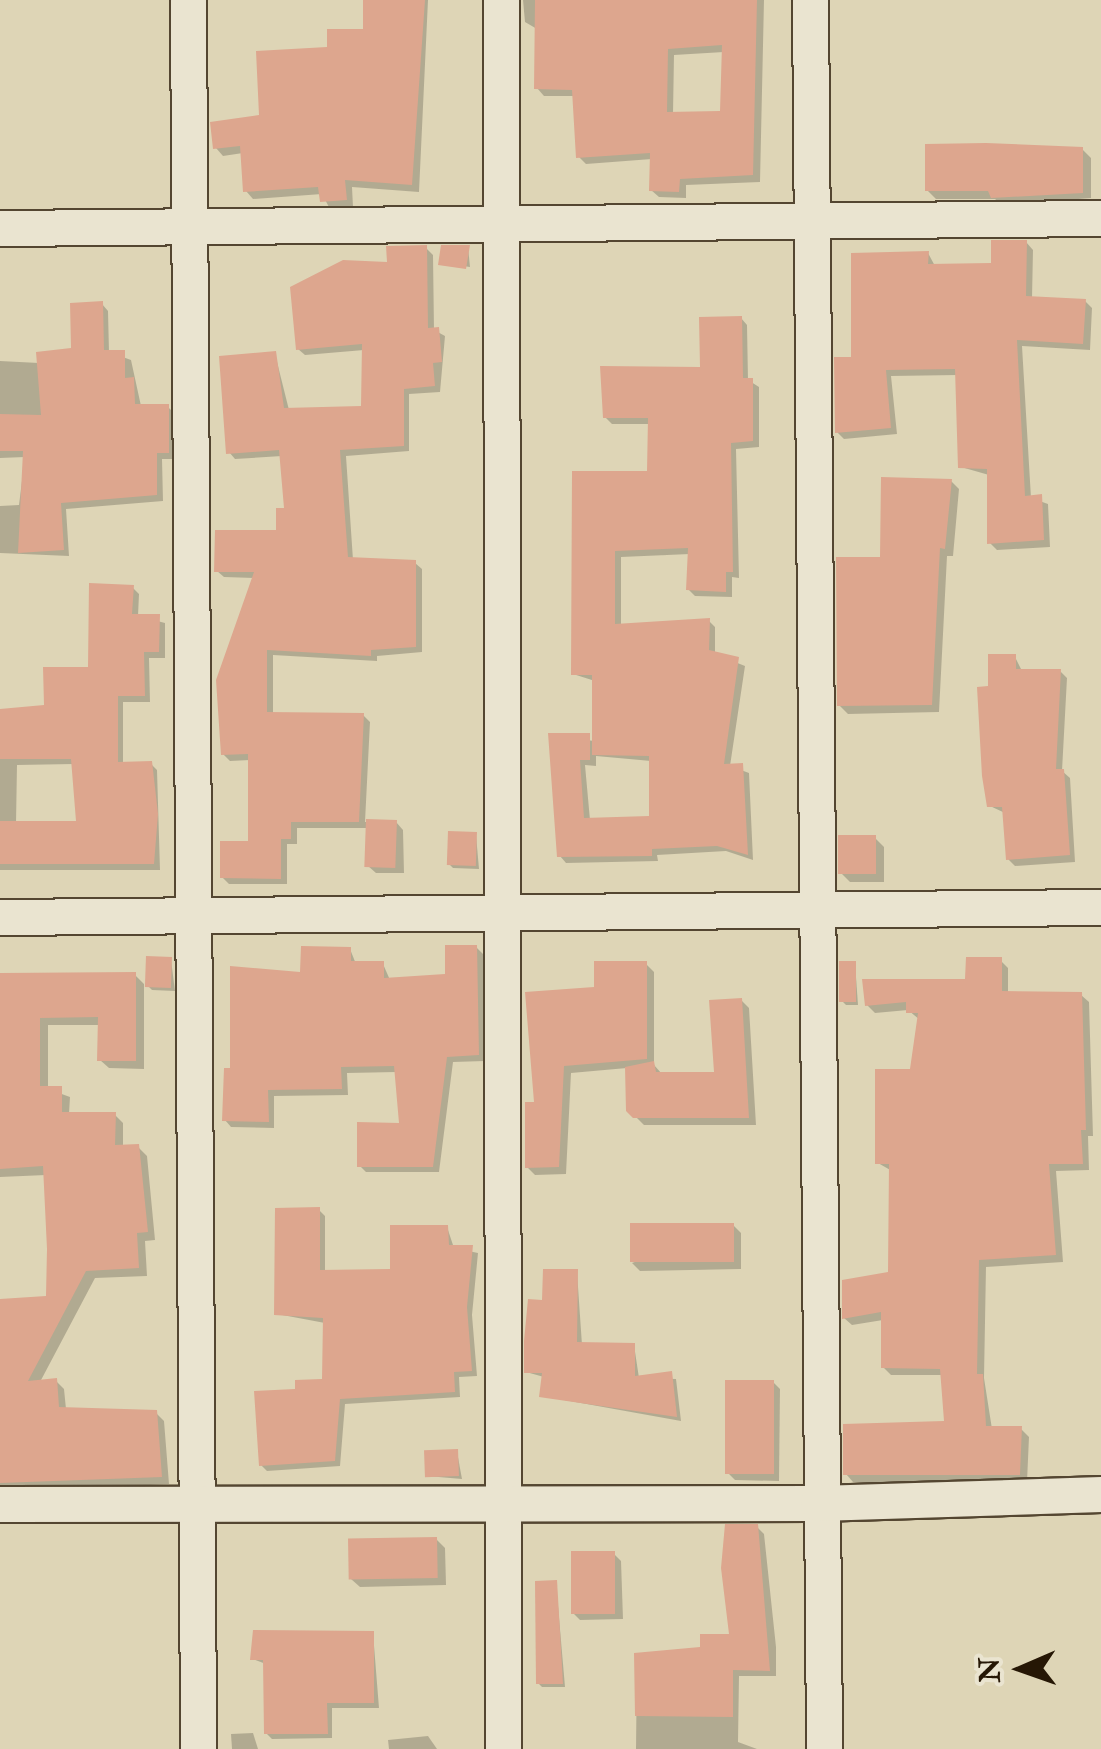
<!DOCTYPE html>
<html>
<head>
<meta charset="utf-8">
<style>
  body { margin:0 }
  #map { position:relative; width:1101px; height:1749px; overflow:hidden; background:#ded5b6; font-family:"IM FELL Double Pica",serif }
  div>[style] { position:absolute }
  [style*='--x'] { left:calc(var(--x)*1px); top:calc(var(--y)*1px); width:calc(var(--w)*1px); rotate:calc(var(--a)*1deg) }
  .shadow>* { inset:0; background:#0003 }
  .building>* { inset:0; background:#dda68e; transform-origin:0 0 }
  .roads { filter:drop-shadow(2px 0 #544631) drop-shadow(-2px 0 #544631) drop-shadow(0 2px #544631) drop-shadow(0 -2px #544631) }
  .minor>* { height:35px; margin:-17.5px; padding:0 17.5px; transform-origin:17.5px; border-radius:17.5px; background:#eae4d0 }
  span { translate:-50% -50%; white-space:nowrap; text-align:center; line-height:1.15; -webkit-text-stroke:9px #eae4d0; paint-order:stroke }
  .north { position:absolute; left:971px; top:1619px; width:100px; height:100px; -webkit-text-stroke:8px #eae4d0; paint-order:stroke; rotate:268deg; font-size:28px; font-weight:700; line-height:40px; text-align:center; color:#261705 }
  .north::after { content:''; display:block; margin:auto; width:35px; height:45px; background:#261705; clip-path:polygon(50% 0,100% 100%,50% 72%,0 100%) }
</style>
</head>
<body>
<div id="map">
  <div class="shadow">
    <i style="clip-path:polygon(366px 0,428px 0,419px 192px,352px 187px,353px 207px,330px 209px,322px 194px,253px 199px,246px 191px,243px 153px,223px 156px,216px 148px,262px 117px,330px 49px,366px 31px)"></i>
    <i style="clip-path:polygon(evenodd,523px 0,764px 0,760px 182px,686px 185px,686px 198px,659px 197px,651px 190px,652px 159px,586px 164px,579px 157px,575px 96px,544px 96px,537px 88px,537px 29px,525px 22px,523px 0,724px 52px,723px 114px,673px 114px,674px 55px,724px 52px)"></i>
    <i style="clip-path:polygon(1082px 149px,1091px 158px,1091px 198px,1002px 205px,995px 199px,936px 199px,927px 190px)"></i>
    <i style="clip-path:polygon(1026px 242px,1033px 250px,1032px 299px,1085px 301px,1092px 308px,1090px 350px,1022px 346px,1031px 498px,1048px 504px,1050px 547px,997px 550px,990px 543px,989px 475px,961px 467px,958px 375px,891px 376px,897px 434px,844px 439px,837px 432px,854px 360px,928px 253px,935px 266px,994px 266px)"></i>
    <i style="clip-path:polygon(468px 247px,470px 267px,442px 263px)"></i>
    <i style="clip-path:polygon(426px 248px,433px 255px,434px 330px,445px 336px,440px 392px,409px 394px,409px 451px,346px 456px,353px 560px,415px 563px,422px 569px,422px 652px,377px 656px,377px 661px,273px 655px,273px 714px,363px 715px,370px 722px,365px 822px,396px 822px,403px 830px,404px 873px,376px 873px,368px 866px,369px 828px,297px 828px,297px 844px,287px 844px,287px 884px,229px 884px,222px 877px,251px 844px,250px 760px,230px 761px,223px 754px,254px 578px,224px 577px,217px 571px,278px 532px,286px 510px,282px 456px,235px 459px,229px 452px,275px 354px,289px 410px,364px 409px,364px 350px,305px 355px,298px 349px,389px 264px)"></i>
    <i style="clip-path:polygon(102px 304px,108px 311px,109px 352px,131px 360px,141px 406px,168px 407px,175px 414px,175px 459px,162px 459px,163px 501px,66px 509px,69px 556px,0 553px,0 506px,19px 505px,25px 457px,0 458px,0 361px,39px 363px,73px 351px)"></i>
    <i style="clip-path:polygon(evenodd,741px 318px,747px 325px,748px 380px,759px 387px,759px 447px,736px 449px,739px 578px,732px 577px,732px 597px,695px 596px,688px 589px,690px 554px,621px 557px,621px 626px,709px 621px,715px 627px,715px 654px,745px 666px,730px 766px,749px 773px,753px 860px,726px 851px,657px 855px,658px 861px,566px 863px,560px 856px,550px 735px,594px 741px,595px 681px,573px 674px,574px 474px,649px 473px,650px 424px,612px 424px,605px 417px,702px 369px,741px 318px,596px 756px,651px 761px,651px 818px,590px 820px,585px 765px,596px 766px,596px 756px)"></i>
    <i style="clip-path:polygon(951px 481px,959px 489px,953px 556px,947px 556px,939px 712px,848px 714px,839px 705px,882px 560px)"></i>
    <i style="clip-path:polygon(evenodd,132px 587px,139px 594px,138px 616px,165px 623px,165px 658px,149px 658px,150px 702px,123px 702px,123px 764px,151px 764px,157px 770px,160px 870px,0 870px,0 711px,46px 708px,90px 670px,132px 587px,74px 764px,79px 823px,16px 824px,17px 765px,74px 764px)"></i>
    <i style="clip-path:polygon(1015px 657px,1022px 671px,1060px 671px,1067px 678px,1062px 771px,1070px 778px,1075px 862px,1015px 866px,1008px 859px,1005px 813px,990px 806px,991px 689px)"></i>
    <i style="clip-path:polygon(476px 835px,479px 869px,453px 868px,449px 864px)"></i>
    <i style="clip-path:polygon(875px 838px,884px 847px,884px 882px,850px 882px,841px 873px)"></i>
    <i style="clip-path:polygon(476px 947px,483px 954px,485px 1061px,453px 1062px,439px 1172px,366px 1172px,360px 1166px,401px 1125px,397px 1072px,347px 1073px,348px 1095px,274px 1096px,274px 1128px,231px 1127px,225px 1120px,233px 1070px,303px 975px,350px 949px,356px 964px,383px 964px,390px 980px,448px 976px)"></i>
    <i style="clip-path:polygon(171px 960px,175px 991px,152px 990px,148px 986px)"></i>
    <i style="clip-path:polygon(1000px 960px,1008px 968px,1008px 994px,1081px 995px,1089px 1002px,1093px 1136px,1088px 1136px,1089px 1170px,1056px 1171px,1063px 1262px,986px 1267px,984px 1378px,992px 1429px,1021px 1429px,1029px 1437px,1027px 1482px,853px 1482px,846px 1474px,947px 1423px,943px 1375px,891px 1375px,883px 1367px,883px 1320px,852px 1325px,844px 1318px,891px 1274px,892px 1171px,878px 1163px,912px 1071px,920px 1020px,908px 1010px,875px 1013px,867px 1005px,968px 982px)"></i>
    <i style="clip-path:polygon(855px 963px,858px 1005px,846px 1005px,842px 1001px)"></i>
    <i style="clip-path:polygon(646px 964px,654px 972px,654px 1065px,662px 1074px,716px 1074px,741px 1000px,749px 1008px,756px 1125px,644px 1125px,629px 1110px,627px 1068px,571px 1073px,566px 1174px,535px 1175px,527px 1167px,537px 1105px,596px 989px)"></i>
    <i style="clip-path:polygon(135px 975px,144px 984px,144px 1069px,109px 1068px,100px 1060px,100px 1025px,48px 1025px,48px 1089px,70px 1097px,69px 1114px,115px 1115px,123px 1123px,123px 1147px,138px 1147px,147px 1156px,155px 1240px,145px 1241px,147px 1276px,95px 1278px,40px 1382px,56px 1381px,64px 1389px,66px 1409px,156px 1413px,164px 1421px,169px 1484px,0 1493px,0 1301px,48px 1298px,46px 1175px,0 1177px,0 978px)"></i>
    <i style="clip-path:polygon(319px 1210px,325px 1216px,325px 1273px,393px 1272px,447px 1227px,454px 1248px,478px 1253px,472px 1315px,477px 1376px,459px 1377px,460px 1397px,345px 1404px,340px 1466px,267px 1471px,261px 1465px,298px 1392px,325px 1382px,325px 1323px,277px 1314px)"></i>
    <i style="clip-path:polygon(733px 1225px,741px 1233px,741px 1269px,640px 1271px,632px 1263px)"></i>
    <i style="clip-path:polygon(577px 1272px,582px 1345px,634px 1345px,639px 1378px,676px 1379px,681px 1421px,542px 1396px,544px 1377px,526px 1372px,545px 1303px)"></i>
    <i style="clip-path:polygon(773px 1382px,780px 1389px,779px 1481px,735px 1480px,728px 1473px)"></i>
    <i style="clip-path:polygon(457px 1452px,462px 1479px,427px 1476px)"></i>
    <i style="clip-path:polygon(757px 1527px,764px 1534px,776px 1647px,776px 1676px,739px 1676px,738px 1742px,757px 1749px,636px 1749px,637px 1655px,703px 1649px,731px 1637px)"></i>
    <i style="clip-path:polygon(436px 1539px,445px 1548px,446px 1585px,360px 1587px,351px 1579px)"></i>
    <i style="clip-path:polygon(614px 1554px,621px 1561px,623px 1619px,580px 1620px,573px 1613px)"></i>
    <i style="clip-path:polygon(556px 1583px,565px 1687px,542px 1687px,538px 1683px)"></i>
    <i style="clip-path:polygon(373px 1633px,379px 1708px,332px 1708px,332px 1738px,272px 1739px,266px 1733px,266px 1664px,253px 1659px)"></i>
    <i style="clip-path:polygon(253px 1733px,258px 1749px,232px 1749px,231px 1734px)"></i>
    <i style="clip-path:polygon(428px 1736px,437px 1749px,389px 1749px,388px 1740px)"></i>
  </div>
  <div class="building">
    <i style="clip-path:polygon(363px 0,425px 0,412px 185px,345px 180px,347px 200px,320px 202px,318px 187px,243px 192px,240px 146px,213px 149px,210px 122px,259px 115px,256px 51px,327px 47px,327px 29px,363px 29px)"></i>
    <i style="clip-path:polygon(evenodd,535px 0,757px 0,753px 175px,680px 179px,679px 192px,649px 191px,650px 153px,576px 158px,572px 90px,534px 89px,535px 0,722px 45px,720px 111px,667px 112px,668px 49px,722px 45px)"></i>
    <i style="clip-path:polygon(986px 143px,1083px 147px,1083px 193px,991px 198px,988px 191px,925px 191px,925px 144px)"></i>
    <i style="clip-path:polygon(991px 240px,1027px 240px,1026px 296px,1086px 299px,1083px 344px,1017px 340px,1025px 496px,1042px 494px,1044px 540px,987px 544px,987px 469px,958px 468px,955px 369px,886px 370px,891px 428px,835px 433px,834px 357px,851px 357px,851px 253px,929px 251px,928px 264px,991px 263px)"></i>
    <i style="clip-path:polygon(427px 245px,428px 328px,439px 327px,442px 362px,433px 363px,435px 386px,404px 389px,404px 446px,340px 450px,348px 557px,416px 560px,416px 647px,371px 650px,371px 656px,267px 650px,267px 712px,364px 713px,359px 822px,291px 822px,291px 839px,281px 839px,281px 879px,220px 878px,220px 841px,248px 841px,248px 754px,221px 755px,216px 680px,254px 572px,214px 572px,215px 530px,276px 530px,276px 508px,284px 508px,279px 450px,226px 454px,219px 356px,276px 351px,284px 408px,361px 406px,362px 344px,296px 350px,290px 287px,343px 260px,387px 262px,386px 246px)"></i>
    <i style="clip-path:polygon(441px 245px,470px 245px,466px 269px,438px 265px)"></i>
    <i style="clip-path:polygon(103px 301px,104px 350px,125px 350px,125px 378px,134px 377px,135px 404px,169px 404px,169px 453px,157px 453px,157px 495px,61px 503px,64px 550px,18px 553px,23px 451px,0 451px,0 414px,41px 415px,36px 352px,71px 348px,70px 303px)"></i>
    <i style="clip-path:polygon(742px 316px,743px 378px,753px 378px,753px 441px,731px 443px,733px 572px,726px 572px,726px 592px,686px 590px,688px 548px,615px 551px,615px 624px,710px 618px,709px 650px,739px 657px,724px 764px,743px 763px,748px 855px,717px 846px,652px 849px,652px 856px,557px 857px,548px 733px,590px 733px,590px 760px,580px 760px,584px 818px,649px 816px,649px 756px,592px 755px,592px 675px,571px 675px,572px 471px,647px 471px,648px 418px,603px 418px,600px 366px,700px 367px,699px 317px)"></i>
    <i style="clip-path:polygon(881px 477px,952px 479px,945px 549px,940px 548px,932px 705px,837px 706px,836px 557px,880px 557px)"></i>
    <i style="clip-path:polygon(89px 583px,134px 585px,132px 614px,160px 614px,159px 652px,144px 652px,145px 696px,118px 696px,118px 762px,152px 761px,158px 814px,154px 864px,0 864px,0 821px,76px 821px,71px 759px,0 759px,0 709px,44px 705px,43px 667px,88px 667px)"></i>
    <i style="clip-path:polygon(988px 654px,1016px 654px,1016px 669px,1061px 669px,1056px 769px,1064px 769px,1070px 855px,1006px 860px,1002px 807px,987px 807px,982px 776px,977px 687px,988px 686px)"></i>
    <i style="left:366px;top:819px;width:31px;height:48px;rotate:2deg"></i>
    <i style="left:448px;top:831px;width:29px;height:34px;rotate:2deg"></i>
    <i style="left:838px;top:835px;width:38px;height:39px"></i>
    <i style="clip-path:polygon(445px 945px,477px 945px,479px 1055px,447px 1057px,433px 1167px,357px 1167px,357px 1122px,399px 1123px,394px 1066px,341px 1067px,342px 1089px,268px 1090px,269px 1122px,222px 1121px,224px 1068px,230px 1068px,230px 966px,300px 972px,301px 946px,351px 947px,351px 961px,384px 961px,384px 978px,445px 974px)"></i>
    <i style="left:146px;top:956px;width:26px;height:31px;rotate:2deg"></i>
    <i style="clip-path:polygon(966px 957px,1002px 957px,1002px 991px,1082px 992px,1086px 1130px,1081px 1130px,1083px 1164px,1049px 1164px,1056px 1255px,979px 1260px,977px 1374px,983px 1374px,986px 1426px,1022px 1426px,1020px 1475px,843px 1475px,843px 1424px,944px 1421px,940px 1369px,881px 1368px,881px 1312px,842px 1319px,842px 1280px,888px 1272px,889px 1164px,875px 1164px,875px 1069px,910px 1069px,918px 1013px,906px 1013px,906px 1002px,865px 1006px,862px 979px,965px 979px)"></i>
    <i style="clip-path:polygon(594px 961px,647px 961px,647px 1059px,564px 1066px,559px 1167px,525px 1168px,525px 1102px,534px 1102px,525px 992px,594px 987px)"></i>
    <i style="left:839px;top:961px;width:17px;height:41px"></i>
    <i style="clip-path:polygon(136px 972px,136px 1061px,97px 1061px,98px 1017px,40px 1018px,40px 1086px,62px 1086px,62px 1112px,116px 1112px,115px 1145px,139px 1144px,148px 1232px,137px 1233px,139px 1268px,86px 1271px,28px 1381px,57px 1378px,59px 1407px,157px 1410px,162px 1477px,0 1483px,0 1299px,46px 1296px,47px 1249px,43px 1166px,0 1169px,0 973px)"></i>
    <i style="clip-path:polygon(742px 998px,749px 1118px,633px 1118px,626px 1111px,625px 1067px,654px 1061px,656px 1072px,714px 1072px,709px 1000px)"></i>
    <i style="clip-path:polygon(320px 1207px,320px 1270px,390px 1269px,390px 1225px,448px 1225px,449px 1245px,473px 1245px,467px 1307px,472px 1371px,454px 1372px,455px 1392px,340px 1399px,335px 1461px,259px 1466px,254px 1391px,295px 1389px,295px 1380px,322px 1379px,323px 1318px,274px 1315px,275px 1208px)"></i>
    <i style="left:734px;top:1223px;width:39px;height:104px;rotate:90deg"></i>
    <i style="clip-path:polygon(543px 1269px,578px 1269px,577px 1342px,635px 1343px,635px 1376px,672px 1371px,677px 1417px,539px 1397px,542px 1373px,524px 1373px,524px 1341px,528px 1299px,542px 1300px)"></i>
    <i style="left:725px;top:1380px;width:49px;height:94px"></i>
    <i style="left:458px;top:1449px;width:27px;height:34px;rotate:88deg"></i>
    <i style="clip-path:polygon(725px 1524px,758px 1524px,770px 1671px,733px 1670px,733px 1717px,635px 1716px,634px 1653px,700px 1647px,700px 1634px,729px 1634px,721px 1568px)"></i>
    <i style="left:437px;top:1537px;width:41px;height:89px;rotate:89deg"></i>
    <i style="left:571px;top:1551px;width:44px;height:63px"></i>
    <i style="clip-path:polygon(557px 1580px,563px 1684px,536px 1684px,535px 1581px)"></i>
    <i style="clip-path:polygon(253px 1630px,374px 1631px,374px 1703px,327px 1703px,328px 1734px,264px 1734px,263px 1660px,250px 1660px)"></i>
  </div>
  <div class="roads">
    <div class="minor">
      <i style="--x:188;--y:0;--w:1749;--a:89.67"></i>
      <i style="--x:501;--y:0;--w:1749;--a:89.93"></i>
      <i style="--x:810;--y:0;--w:1749;--a:89.54"></i>
      <i style="--x:0;--y:228;--w:1101;--a:-0.52"></i>
      <i style="--x:0;--y:917;--w:1101;--a:-0.52"></i>
      <i style="--x:0;--y:1504;--w:818;--a:-0.07"></i>
      <i style="--x:818;--y:1503;--w:283;--a:-1.8"></i>
    </div>
  </div>
  <div class="north">N</div>
</div>
</body>
</html>
